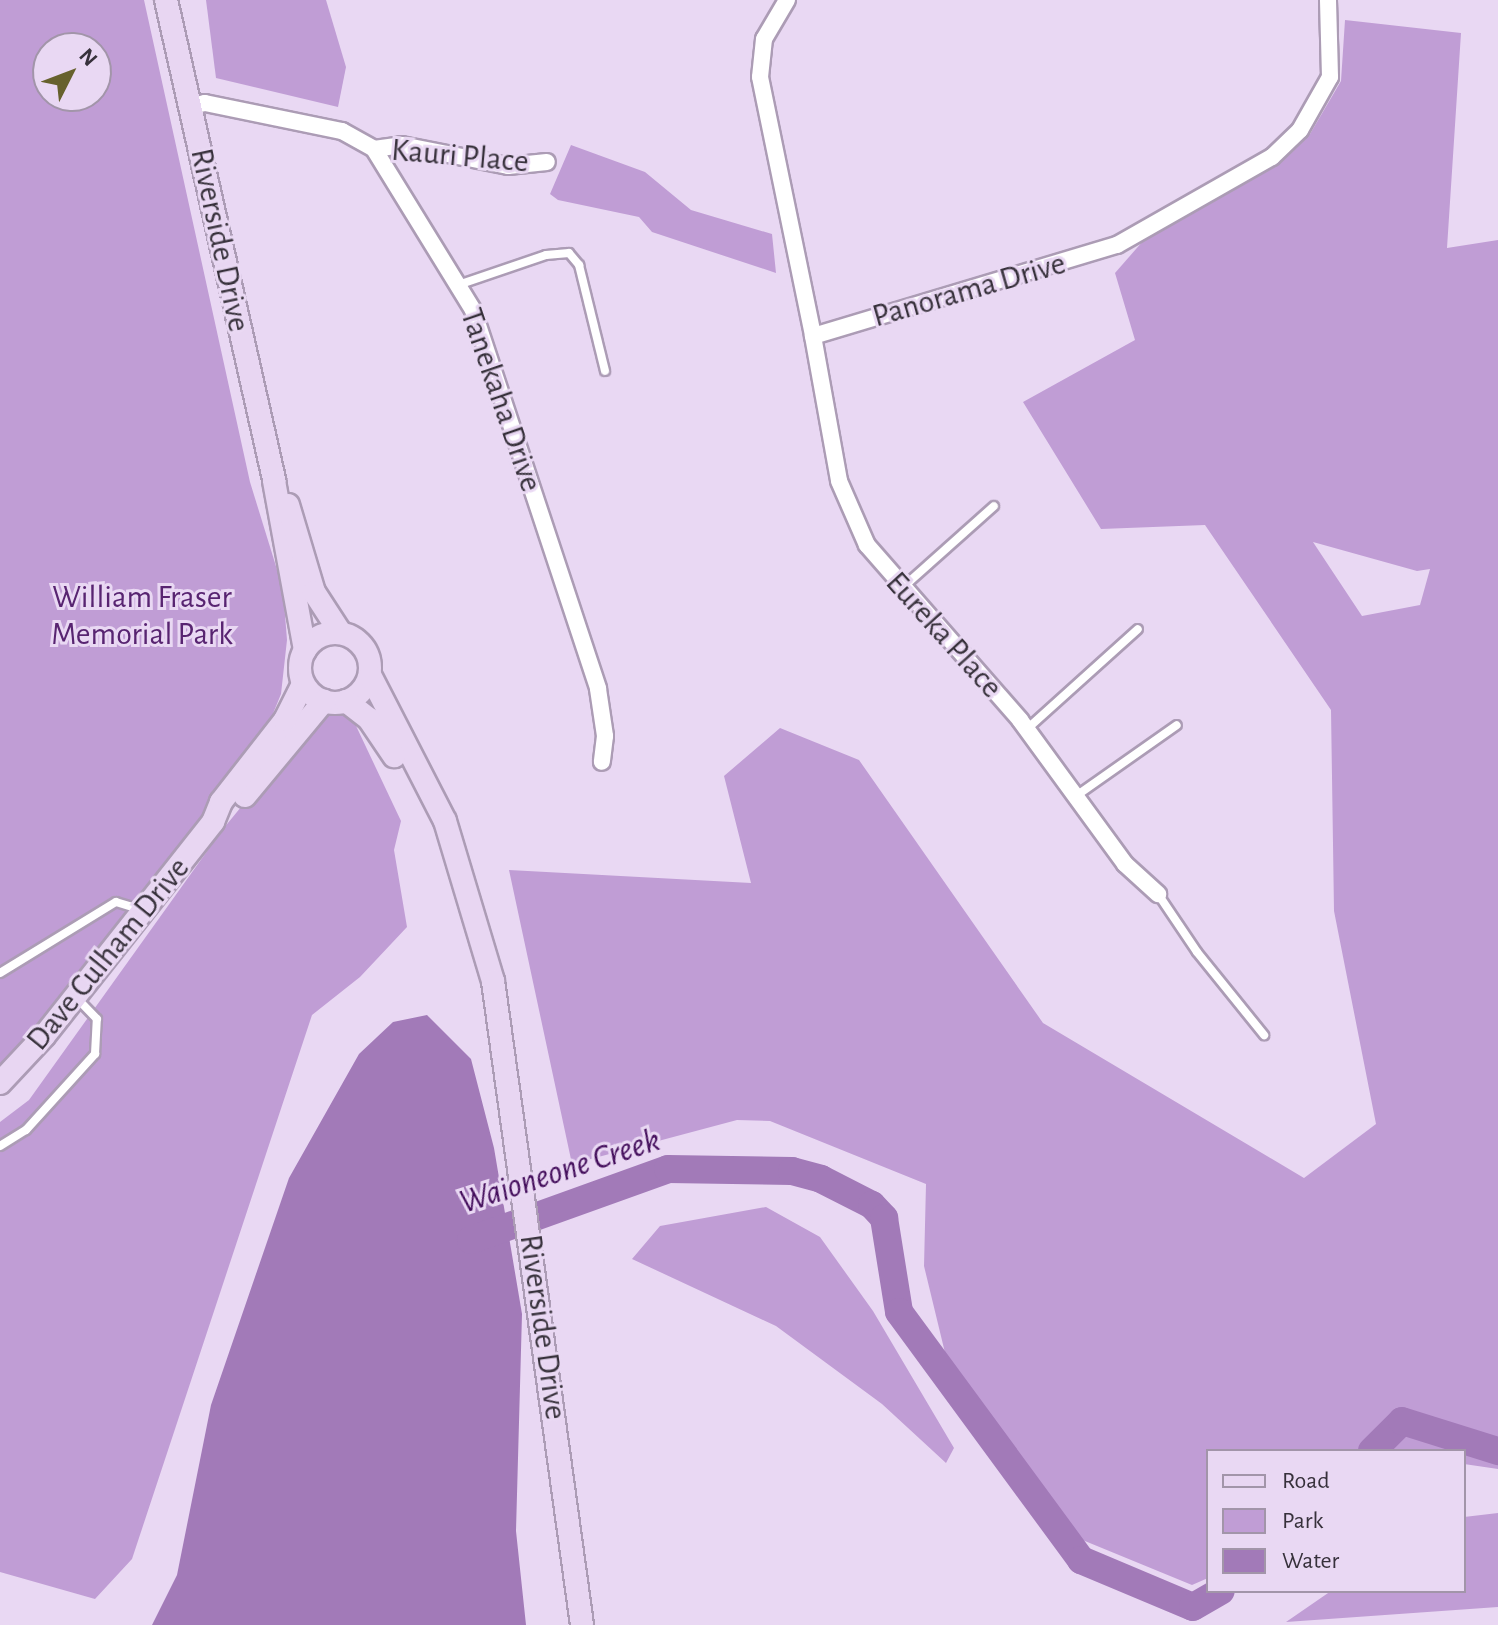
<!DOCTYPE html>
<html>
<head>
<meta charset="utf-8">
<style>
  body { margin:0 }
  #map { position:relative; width:1498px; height:1625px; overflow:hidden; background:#e9d8f3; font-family:"Alegreya Sans",sans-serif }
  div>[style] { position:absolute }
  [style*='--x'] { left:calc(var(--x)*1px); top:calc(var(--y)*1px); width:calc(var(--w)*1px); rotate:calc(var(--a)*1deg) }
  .green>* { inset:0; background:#c09dd5 }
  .water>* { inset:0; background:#a27ab8 }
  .river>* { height:28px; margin:-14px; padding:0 14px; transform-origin:14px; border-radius:14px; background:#a27ab8 }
  .roads { filter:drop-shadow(2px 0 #ac9cb5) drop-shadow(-2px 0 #ac9cb5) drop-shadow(0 2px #ac9cb5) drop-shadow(0 -2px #ac9cb5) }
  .lane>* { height:8px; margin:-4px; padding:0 4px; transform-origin:4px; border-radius:4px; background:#fff }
  .street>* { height:16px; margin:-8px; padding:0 8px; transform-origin:8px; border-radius:8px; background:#fff }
  .secondary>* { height:22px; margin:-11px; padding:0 11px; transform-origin:11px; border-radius:11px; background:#e8d6f2 }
  .secondary>.ring { margin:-11px; padding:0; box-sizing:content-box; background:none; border:22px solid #e8d6f2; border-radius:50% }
  span { translate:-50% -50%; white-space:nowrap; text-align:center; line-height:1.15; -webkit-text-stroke:6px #e9d8f3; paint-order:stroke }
  .street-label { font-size:32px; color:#37313b }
  .park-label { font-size:32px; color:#582471 }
  .water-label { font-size:34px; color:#440e5c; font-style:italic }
  .legend { position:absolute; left:1206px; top:1449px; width:260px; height:144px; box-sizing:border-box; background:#e9d8f3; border:2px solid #a295a9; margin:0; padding:10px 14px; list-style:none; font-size:24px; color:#37313b }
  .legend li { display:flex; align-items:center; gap:16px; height:40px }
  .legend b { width:40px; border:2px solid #a295a9 }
  .north { position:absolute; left:32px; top:32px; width:80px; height:80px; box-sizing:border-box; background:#e9d8f3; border:2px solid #a295a9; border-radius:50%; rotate:48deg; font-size:22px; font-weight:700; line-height:32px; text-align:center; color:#37313b }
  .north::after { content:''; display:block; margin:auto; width:28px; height:36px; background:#67612d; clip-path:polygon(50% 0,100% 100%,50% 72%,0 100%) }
</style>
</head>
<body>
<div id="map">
  <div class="green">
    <i style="clip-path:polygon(evenodd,0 0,144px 0,250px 482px,283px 589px,287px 640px,281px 694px,272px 716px,52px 1026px,0 1087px,0 0,48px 48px,96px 48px,96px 96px,48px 96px,48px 48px)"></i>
    <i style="clip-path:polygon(206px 0,326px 0,346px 67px,338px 107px,216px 78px)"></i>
    <i style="clip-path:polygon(evenodd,1345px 20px,1461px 33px,1447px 248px,1498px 240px,1498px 1469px,1464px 1464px,1464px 1451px,1208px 1451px,1208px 1578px,1192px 1585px,1080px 1539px,955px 1394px,924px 1266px,926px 1184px,770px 1121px,737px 1120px,572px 1164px,509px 870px,751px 883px,724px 776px,780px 728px,859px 760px,1043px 1023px,1304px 1178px,1376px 1124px,1334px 911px,1331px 710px,1205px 525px,1101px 529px,1023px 402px,1135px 340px,1115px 273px,1143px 241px,1310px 134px,1341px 81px,1345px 20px,1313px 542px,1417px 571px,1430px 569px,1420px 605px,1362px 616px,1313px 542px)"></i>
    <i style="clip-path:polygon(571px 145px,645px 172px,691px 210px,772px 234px,776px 273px,652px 232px,639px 217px,558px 200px,550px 194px)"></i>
    <i style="clip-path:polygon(330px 709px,349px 711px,401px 821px,394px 850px,407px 927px,360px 977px,312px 1015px,132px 1559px,95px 1599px,0 1572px,0 1122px,29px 1100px,223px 829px,305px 729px)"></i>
    <i style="clip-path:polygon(766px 1207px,820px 1237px,873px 1311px,954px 1448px,946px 1463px,882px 1404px,776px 1326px,632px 1259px,660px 1226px)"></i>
    <i style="clip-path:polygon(1498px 1513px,1498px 1607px,1286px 1622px,1331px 1591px,1464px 1591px,1464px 1517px)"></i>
  </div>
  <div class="water">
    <i style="clip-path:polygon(427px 1015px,471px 1059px,494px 1148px,522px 1314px,516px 1531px,526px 1625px,152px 1625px,177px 1575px,211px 1405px,289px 1178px,359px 1054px,393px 1022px)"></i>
  </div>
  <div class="river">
    <i style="--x:471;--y:1240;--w:209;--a:-19.8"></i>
    <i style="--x:668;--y:1169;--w:124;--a:0.9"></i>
    <i style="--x:792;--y:1171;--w:30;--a:15"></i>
    <i style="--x:821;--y:1179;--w:57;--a:27"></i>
    <i style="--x:872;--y:1205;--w:18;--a:47"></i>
    <i style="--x:884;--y:1218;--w:95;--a:80.9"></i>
    <i style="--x:899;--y:1312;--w:308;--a:53.7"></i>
    <i style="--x:1081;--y:1560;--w:121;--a:22.8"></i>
    <i style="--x:1193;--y:1607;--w:32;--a:-30"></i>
    <i style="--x:1372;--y:1451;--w:42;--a:-45"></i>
    <i style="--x:1402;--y:1421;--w:101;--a:17.4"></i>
  </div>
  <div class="roads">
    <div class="lane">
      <i style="--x:458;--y:285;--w:93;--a:-18.8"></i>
      <i style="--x:546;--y:255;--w:23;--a:-5"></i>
      <i style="--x:569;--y:253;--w:16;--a:50"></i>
      <i style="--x:579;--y:265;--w:109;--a:76.2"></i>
      <i style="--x:902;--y:588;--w:123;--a:-41.7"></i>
      <i style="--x:1027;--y:729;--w:149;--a:-42"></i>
      <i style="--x:1076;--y:796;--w:123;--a:-35.1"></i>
      <i style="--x:1158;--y:894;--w:70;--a:56.1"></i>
      <i style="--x:1197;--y:952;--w:107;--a:51.1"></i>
      <i style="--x:0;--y:973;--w:136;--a:-31.5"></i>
      <i style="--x:116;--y:902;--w:27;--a:17"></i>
      <i style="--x:0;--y:1146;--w:31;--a:-32"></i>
      <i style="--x:26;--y:1130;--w:103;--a:-47.8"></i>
      <i style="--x:95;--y:1054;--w:35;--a:-87"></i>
      <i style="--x:97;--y:1019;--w:30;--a:-134"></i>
    </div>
    <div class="street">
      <i style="--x:787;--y:0;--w:45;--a:120.5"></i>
      <i style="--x:764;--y:39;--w:38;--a:96"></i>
      <i style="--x:760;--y:77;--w:264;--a:78.4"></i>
      <i style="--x:813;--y:336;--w:317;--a:-16.7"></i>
      <i style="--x:1117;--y:245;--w:178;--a:-29.6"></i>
      <i style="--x:1272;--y:157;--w:39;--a:-44"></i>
      <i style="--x:1300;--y:130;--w:61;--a:-60.5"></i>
      <i style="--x:1330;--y:77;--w:77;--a:-91.5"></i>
      <i style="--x:192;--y:106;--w:13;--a:-13"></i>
      <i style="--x:205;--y:103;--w:140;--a:11.6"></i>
      <i style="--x:342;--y:131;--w:37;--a:29"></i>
      <i style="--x:374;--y:149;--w:189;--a:58.4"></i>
      <i style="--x:473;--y:310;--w:399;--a:71.7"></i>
      <i style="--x:598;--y:689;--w:48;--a:81.5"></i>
      <i style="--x:605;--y:736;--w:26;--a:97"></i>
      <i style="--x:374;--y:149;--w:28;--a:-8"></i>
      <i style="--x:402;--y:145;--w:108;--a:11.2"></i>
      <i style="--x:508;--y:166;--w:39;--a:-6"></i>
      <i style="--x:813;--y:336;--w:147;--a:79.8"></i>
      <i style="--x:839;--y:481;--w:70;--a:66.4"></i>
      <i style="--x:867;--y:545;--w:232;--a:48.8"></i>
      <i style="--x:1020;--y:720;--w:178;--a:53.9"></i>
      <i style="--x:1125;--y:864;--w:45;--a:42.3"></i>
    </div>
    <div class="secondary">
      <i style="--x:166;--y:0;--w:493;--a:77.3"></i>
      <i style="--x:274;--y:481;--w:172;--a:79.6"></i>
      <i style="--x:288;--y:505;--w:91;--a:73.4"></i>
      <i style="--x:314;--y:592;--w:48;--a:57"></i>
      <i class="ring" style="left:300px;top:633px;width:48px;height:48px"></i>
      <i style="--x:370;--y:675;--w:164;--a:62.8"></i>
      <i style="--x:445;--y:821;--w:167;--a:73.3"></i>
      <i style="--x:493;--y:981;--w:650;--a:82.13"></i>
      <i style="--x:346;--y:701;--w:29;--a:38"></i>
      <i style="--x:369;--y:719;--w:45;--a:56"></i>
      <i style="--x:245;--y:796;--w:124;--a:-50.3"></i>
      <i style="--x:0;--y:1083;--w:64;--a:-46.9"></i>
      <i style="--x:44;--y:1036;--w:273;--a:-51.7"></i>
      <i style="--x:213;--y:822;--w:22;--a:-68"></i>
      <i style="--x:221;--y:802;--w:104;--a:-52"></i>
      <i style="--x:285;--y:720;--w:40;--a:-63.4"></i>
    </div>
  </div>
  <div class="street-label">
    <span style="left:460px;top:156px;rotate:5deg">Kauri Place</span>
    <span style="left:220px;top:240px;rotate:78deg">Riverside Drive</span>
    <span style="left:969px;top:290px;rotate:-16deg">Panorama Drive</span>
    <span style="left:501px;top:400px;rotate:71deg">Tanekaha Drive</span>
    <span style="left:944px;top:635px;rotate:48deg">Eureka Place</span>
    <span style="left:108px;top:954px;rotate:-51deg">Dave Culham Drive</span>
    <span style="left:543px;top:1327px;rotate:82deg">Riverside Drive</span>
  </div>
  <div class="park-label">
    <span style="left:142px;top:616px">William Fraser<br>Memorial Park</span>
  </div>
  <div class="water-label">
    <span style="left:560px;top:1172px;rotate:-18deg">Waioneone Creek</span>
  </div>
  <ul class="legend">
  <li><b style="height:10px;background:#e8d6f2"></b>Road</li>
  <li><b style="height:22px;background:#c09dd5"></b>Park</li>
  <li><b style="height:22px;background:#a27ab8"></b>Water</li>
  </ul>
  <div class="north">N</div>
</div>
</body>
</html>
